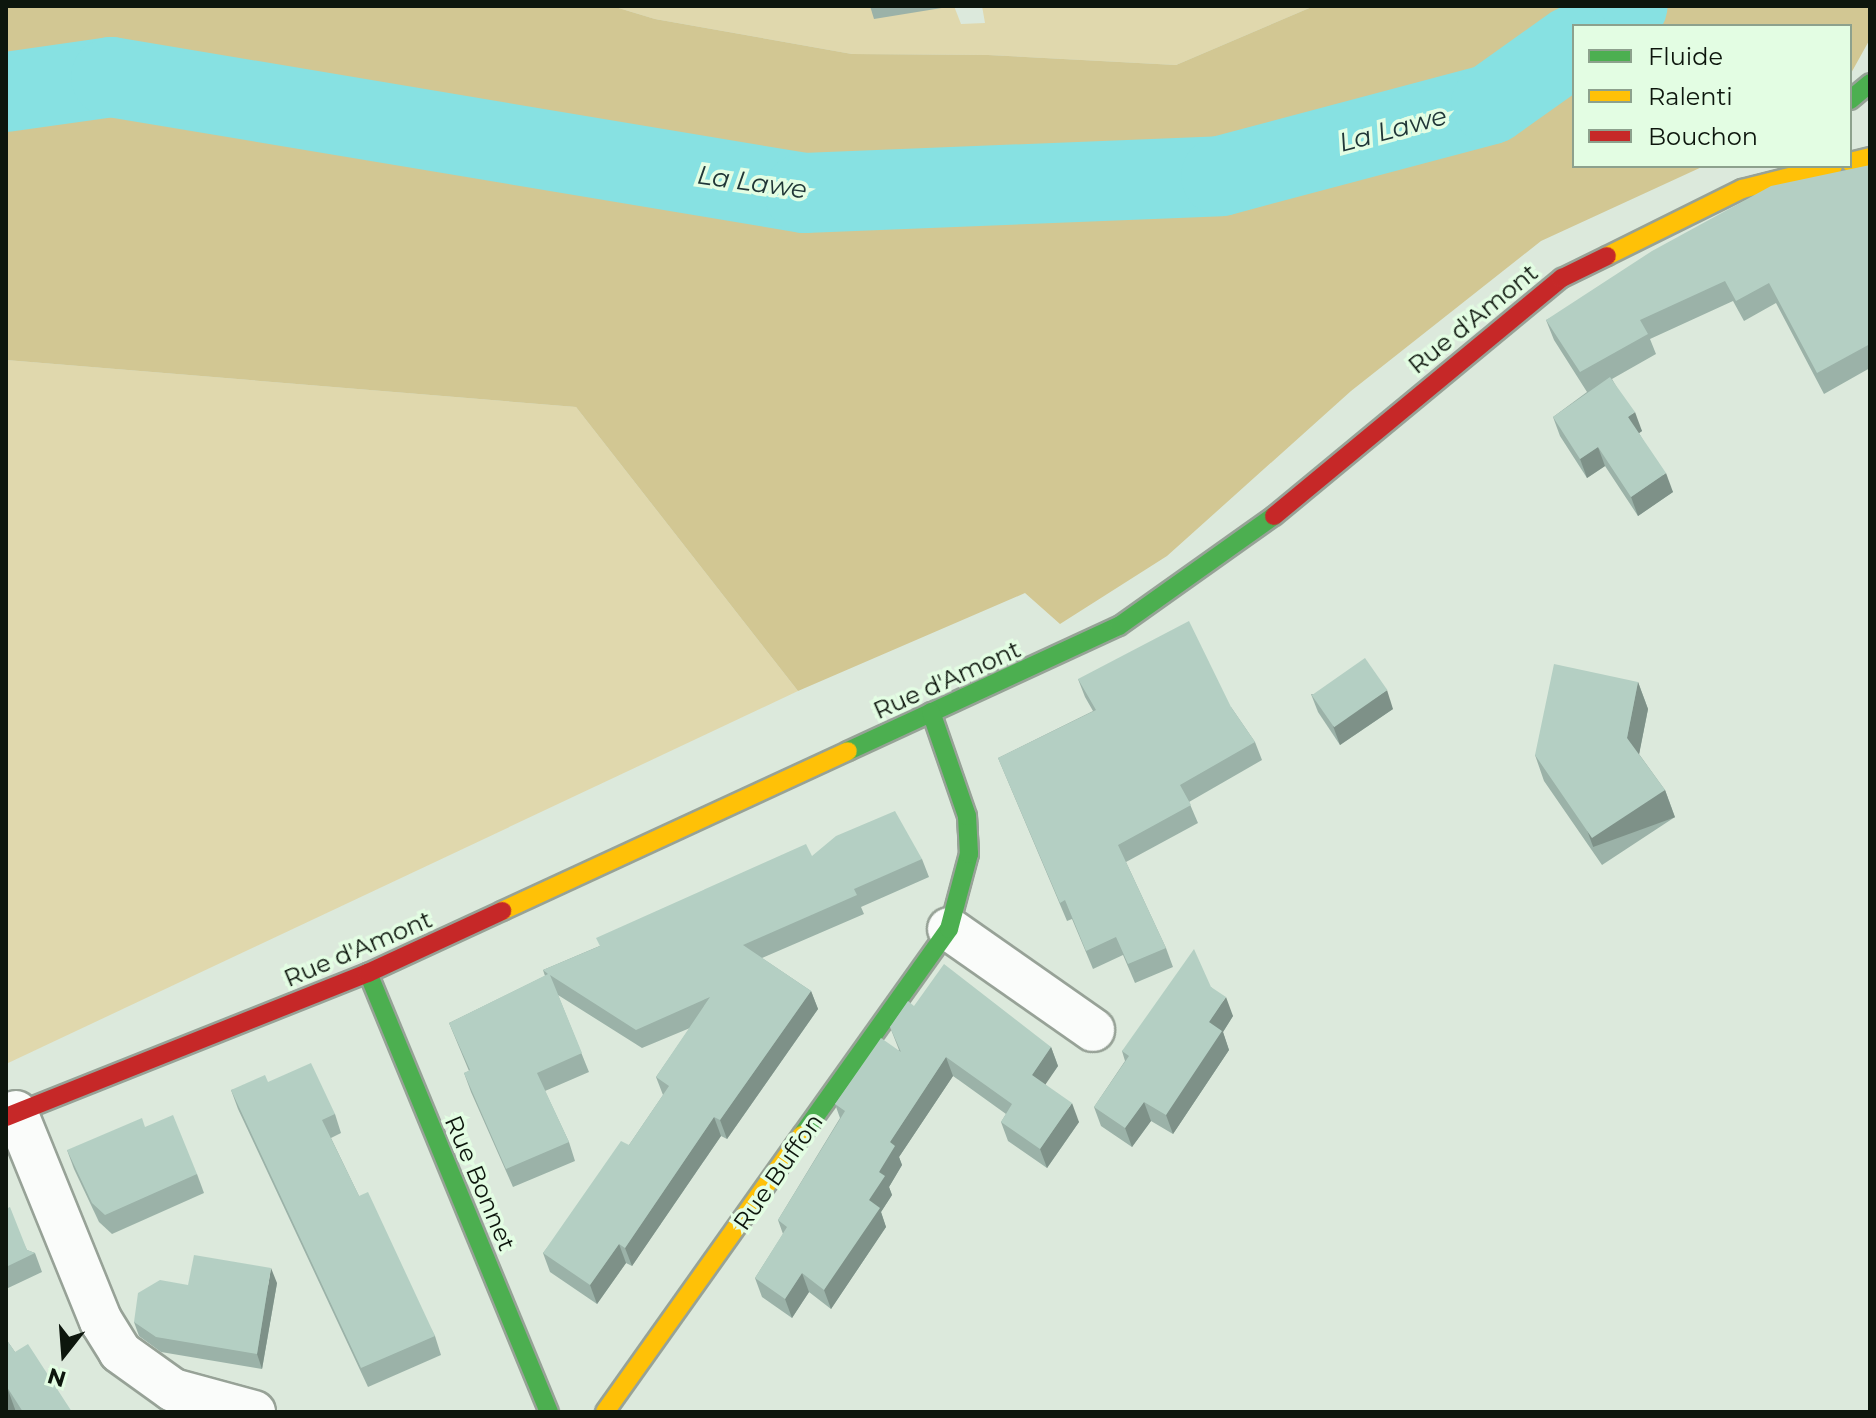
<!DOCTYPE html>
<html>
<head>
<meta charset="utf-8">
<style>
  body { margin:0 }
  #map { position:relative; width:1876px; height:1418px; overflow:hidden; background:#dce9dc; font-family:Montserrat,sans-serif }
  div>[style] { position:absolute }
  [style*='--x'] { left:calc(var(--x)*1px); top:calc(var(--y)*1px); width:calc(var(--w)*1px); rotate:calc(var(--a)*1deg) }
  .green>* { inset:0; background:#e0d8ad }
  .forest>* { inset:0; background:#d2c793 }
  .river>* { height:80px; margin:-40px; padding:0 40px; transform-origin:40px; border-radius:40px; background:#87e1e2 }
  .roads { filter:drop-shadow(2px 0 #97a297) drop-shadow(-2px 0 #97a297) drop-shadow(0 2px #97a297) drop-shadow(0 -2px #97a297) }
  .street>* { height:42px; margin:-21px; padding:0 21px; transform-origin:21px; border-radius:21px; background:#fafcfa }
  .fast>* { height:18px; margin:-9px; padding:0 9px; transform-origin:9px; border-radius:9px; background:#4caf50 }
  .slow>* { height:18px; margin:-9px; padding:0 9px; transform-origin:9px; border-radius:9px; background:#ffc107 }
  .jam>* { height:18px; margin:-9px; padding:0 9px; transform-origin:9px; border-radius:9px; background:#c62828 }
  .wall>* { inset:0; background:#9bb2a8 }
  .shaded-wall>* { inset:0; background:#7e9188; transform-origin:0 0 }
  .building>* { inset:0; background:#b4cfc3; transform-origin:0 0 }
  span { translate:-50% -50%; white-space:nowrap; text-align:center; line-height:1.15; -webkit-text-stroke:7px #e3fde3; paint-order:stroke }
  .street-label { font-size:24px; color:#0d160d }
  .water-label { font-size:26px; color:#203637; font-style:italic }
  .frame { position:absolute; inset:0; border:8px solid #0d160d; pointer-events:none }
  .legend { position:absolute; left:1572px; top:24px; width:280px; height:144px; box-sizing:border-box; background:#e3fde3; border:2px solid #8da18d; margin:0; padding:10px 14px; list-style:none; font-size:24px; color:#0d160d }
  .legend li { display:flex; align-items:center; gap:16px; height:40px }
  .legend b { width:40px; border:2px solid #8da18d }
  .north { position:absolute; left:24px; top:1314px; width:80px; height:80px; -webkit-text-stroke:6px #e3fde3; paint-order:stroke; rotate:197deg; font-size:22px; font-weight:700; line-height:32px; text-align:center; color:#0d160d }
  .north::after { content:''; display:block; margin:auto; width:28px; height:36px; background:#0d160d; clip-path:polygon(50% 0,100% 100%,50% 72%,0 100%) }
</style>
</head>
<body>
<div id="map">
  <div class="green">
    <i style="clip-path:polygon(612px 6px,954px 6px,961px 24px,985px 23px,982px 6px,1314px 6px,1176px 65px,988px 55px,852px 54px,655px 19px)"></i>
    <i style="clip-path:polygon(6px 360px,576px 407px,798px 691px,6px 1064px)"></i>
  </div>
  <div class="forest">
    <i style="clip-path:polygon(6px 6px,612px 6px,655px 19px,852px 54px,988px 55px,1176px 65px,1314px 6px,1870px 6px,1870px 39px,1850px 75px,1850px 26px,1574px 26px,1574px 166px,1704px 166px,1541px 241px,1351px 391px,1167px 556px,1060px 624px,1025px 593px,798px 691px,576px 407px,6px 360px)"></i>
  </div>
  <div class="river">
    <i style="--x:1600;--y:26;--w:34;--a:-36"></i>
    <i style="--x:6;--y:92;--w:106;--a:-8.1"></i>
    <i style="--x:111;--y:77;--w:703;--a:9.5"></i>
    <i style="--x:804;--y:193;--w:417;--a:-2.3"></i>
    <i style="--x:1221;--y:176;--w:279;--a:-14.9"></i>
    <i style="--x:1491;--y:104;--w:102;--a:-35.4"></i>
  </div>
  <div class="roads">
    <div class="street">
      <i style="--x:949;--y:929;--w:176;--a:35"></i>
      <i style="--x:16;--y:1112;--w:226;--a:67.9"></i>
      <i style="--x:101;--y:1321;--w:36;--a:58"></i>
      <i style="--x:120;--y:1352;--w:65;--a:35.6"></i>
      <i style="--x:173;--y:1390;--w:84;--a:15.2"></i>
    </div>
    <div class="fast">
      <i style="--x:1850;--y:100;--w:26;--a:-40"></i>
      <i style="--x:848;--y:751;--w:298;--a:-24.8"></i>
      <i style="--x:1119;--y:626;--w:190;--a:-35.4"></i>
      <i style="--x:368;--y:973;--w:475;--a:67.6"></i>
      <i style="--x:802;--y:1135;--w:253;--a:-54.5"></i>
      <i style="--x:949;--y:929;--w:78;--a:-75.1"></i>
      <i style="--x:969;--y:854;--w:38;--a:-93"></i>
      <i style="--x:967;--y:816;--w:110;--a:-109.1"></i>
    </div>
    <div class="slow">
      <i style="--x:1850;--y:162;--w:21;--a:-14"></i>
      <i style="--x:1607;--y:256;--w:151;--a:-26.4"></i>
      <i style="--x:1742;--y:189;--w:94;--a:-14.2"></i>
      <i style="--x:502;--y:911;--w:381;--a:-24.8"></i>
      <i style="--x:605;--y:1412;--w:340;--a:-54.6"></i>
    </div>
    <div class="jam">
      <i style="--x:1274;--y:516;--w:374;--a:-39.6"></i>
      <i style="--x:1562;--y:278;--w:50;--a:-26.1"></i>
      <i style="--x:6;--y:1117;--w:390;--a:-21.7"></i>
      <i style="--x:368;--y:973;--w:148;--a:-24.8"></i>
    </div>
  </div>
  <div class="wall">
    <i style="clip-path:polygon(870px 6px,954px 6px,874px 19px)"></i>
    <i style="clip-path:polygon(1870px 165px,1870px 368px,1824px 394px,1776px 303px,1744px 321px,1733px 301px,1650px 339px,1656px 354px,1612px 379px,1642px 431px,1639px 433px,1673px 492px,1638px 516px,1605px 466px,1587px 478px,1560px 436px,1553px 417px,1587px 392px,1554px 340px,1546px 320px)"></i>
    <i style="clip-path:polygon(1078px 679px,1231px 707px,1255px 742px,1262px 760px,1189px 802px,1198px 823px,1126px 862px,1166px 948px,1173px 967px,1135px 983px,1123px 955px,1093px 969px,1072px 919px,1067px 921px,998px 758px,1093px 711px,1085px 697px)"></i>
    <i style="clip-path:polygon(1638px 682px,1648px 709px,1639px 754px,1665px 790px,1675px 817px,1602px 865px,1544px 781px,1535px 755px)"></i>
    <i style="clip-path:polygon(1311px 694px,1393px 709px,1340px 745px,1318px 712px)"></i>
    <i style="clip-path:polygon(812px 856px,922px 859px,929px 877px,861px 907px,864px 914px,762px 958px,811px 991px,818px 1009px,727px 1139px,721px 1136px,632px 1266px,626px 1263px,597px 1304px,550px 1272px,543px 1253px,629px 1145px,663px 1095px,656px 1077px,690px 1028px,642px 1048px,558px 995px,589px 1072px,545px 1091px,569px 1142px,575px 1161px,513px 1187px,471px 1092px,464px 1073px,469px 1071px,449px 1023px,545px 976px,543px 970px)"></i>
    <i style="clip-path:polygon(1211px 987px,1233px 1016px,1223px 1032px,1229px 1050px,1173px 1134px,1151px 1121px,1132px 1147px,1101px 1126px,1094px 1107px,1125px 1061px,1122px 1051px)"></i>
    <i style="clip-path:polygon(914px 1006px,1051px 1047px,1058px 1066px,1045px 1084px,1079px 1122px,1047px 1168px,1008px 1141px,1001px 1122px,1006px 1114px,953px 1076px,899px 1157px,902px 1165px,889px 1187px,892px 1195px,881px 1212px,886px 1227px,831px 1309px,809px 1292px,792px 1318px,762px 1297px,755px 1278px,783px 1234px,778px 1220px,840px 1118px,835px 1104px,899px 1050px,890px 1027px)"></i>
    <i style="clip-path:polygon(268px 1082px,335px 1114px,341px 1133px,331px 1138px,359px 1196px,435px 1336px,441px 1355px,368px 1387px,238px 1109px,231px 1090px)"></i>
    <i style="clip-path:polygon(67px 1150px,197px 1174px,204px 1193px,112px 1234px,99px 1222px,74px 1169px)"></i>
    <i style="clip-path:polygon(6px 1209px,27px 1250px,35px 1253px,42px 1272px,6px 1289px)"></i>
    <i style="clip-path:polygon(277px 1283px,262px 1369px,161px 1352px,139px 1336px,134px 1322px)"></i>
    <i style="clip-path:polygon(6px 1339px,15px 1352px,72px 1412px,6px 1412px)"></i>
  </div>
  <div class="shaded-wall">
    <i style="clip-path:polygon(1635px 412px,1642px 431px,1635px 436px,1628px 417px)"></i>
    <i style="clip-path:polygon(1598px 447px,1605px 466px,1587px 478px,1580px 459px)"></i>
    <i style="clip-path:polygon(1666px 473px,1673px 492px,1638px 516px,1631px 497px)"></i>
    <i style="clip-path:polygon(1638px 682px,1648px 709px,1637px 765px,1627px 738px)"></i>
    <i style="clip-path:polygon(1387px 690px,1393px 709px,1340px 745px,1333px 726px)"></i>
    <i style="left:1665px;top:790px;width:29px;height:87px;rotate:70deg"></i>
    <i style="clip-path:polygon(811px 991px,818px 1009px,727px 1139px,720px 1120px)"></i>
    <i style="clip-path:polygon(1226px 997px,1233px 1016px,1223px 1032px,1229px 1050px,1173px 1134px,1166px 1115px,1209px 1022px)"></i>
    <i style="clip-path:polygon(1051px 1047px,1058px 1066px,1039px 1094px,1032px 1075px)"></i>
    <i style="clip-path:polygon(946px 1057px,953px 1076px,899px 1157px,902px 1165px,889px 1187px,892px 1195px,881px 1212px,886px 1227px,831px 1309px,824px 1290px,869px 1200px,890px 1142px)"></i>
    <i style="clip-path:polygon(1144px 1102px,1151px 1121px,1132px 1147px,1125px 1128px)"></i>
    <i style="clip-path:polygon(1072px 1103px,1079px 1122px,1047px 1168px,1040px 1149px)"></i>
    <i style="clip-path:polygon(714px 1117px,721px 1136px,632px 1266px,625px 1248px)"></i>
    <i style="clip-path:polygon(619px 1244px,626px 1263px,597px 1304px,590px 1285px)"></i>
    <i style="clip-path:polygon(271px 1268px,277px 1283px,262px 1369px,257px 1354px)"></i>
    <i style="clip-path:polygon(802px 1273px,809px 1292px,792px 1318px,785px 1299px)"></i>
    <i style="clip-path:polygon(7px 1387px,16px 1412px,6px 1412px)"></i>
  </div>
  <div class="building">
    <i style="clip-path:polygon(1870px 165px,1870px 344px,1817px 373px,1769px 283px,1736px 301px,1725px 281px,1640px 320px,1648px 334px,1580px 372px,1546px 320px,1652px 251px,1771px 186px)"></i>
    <i style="clip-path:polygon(1610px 377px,1635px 412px,1628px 417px,1666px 473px,1631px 497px,1598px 447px,1580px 459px,1553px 417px)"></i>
    <i style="clip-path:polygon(1189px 621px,1231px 707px,1255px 742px,1180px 785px,1191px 805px,1118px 845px,1166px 948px,1128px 964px,1116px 937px,1086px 951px,1065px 900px,1060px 903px,998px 758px,1096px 710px,1078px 679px)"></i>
    <i style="left:1365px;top:658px;width:39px;height:65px;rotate:55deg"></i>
    <i style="clip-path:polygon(1554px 664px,1638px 682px,1627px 738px,1665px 790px,1592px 838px,1535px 755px)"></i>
    <i style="clip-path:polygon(895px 811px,922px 859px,854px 889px,857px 895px,743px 945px,811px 991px,720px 1120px,714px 1117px,625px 1248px,619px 1244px,590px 1285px,543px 1253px,621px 1141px,629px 1145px,669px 1086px,656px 1077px,710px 997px,636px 1030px,550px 975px,582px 1053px,537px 1073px,569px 1142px,506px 1169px,464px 1073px,470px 1070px,449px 1023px,548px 974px,543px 970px,600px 946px,596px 938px,806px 844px,812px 856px,836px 836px)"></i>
    <i style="clip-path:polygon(1194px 949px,1211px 987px,1226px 997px,1209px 1022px,1222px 1031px,1166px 1115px,1144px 1102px,1125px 1128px,1094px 1107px,1129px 1056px,1122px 1051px)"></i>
    <i style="clip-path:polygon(944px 964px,1051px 1047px,1032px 1075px,1072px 1103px,1040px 1149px,1001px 1122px,1012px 1104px,946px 1057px,890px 1142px,895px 1146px,879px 1172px,885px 1176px,869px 1200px,880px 1208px,824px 1290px,802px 1273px,785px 1299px,755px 1278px,787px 1227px,778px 1220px,845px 1111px,835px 1104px,881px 1038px,901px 1052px,890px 1027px,908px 1001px,914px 1006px)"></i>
    <i style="clip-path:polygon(311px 1063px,335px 1114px,322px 1120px,359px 1196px,368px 1192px,435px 1336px,361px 1368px,231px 1090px,265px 1075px,268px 1082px)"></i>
    <i style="clip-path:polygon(173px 1115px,197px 1174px,105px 1215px,92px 1203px,67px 1150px,142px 1118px,145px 1127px)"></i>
    <i style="clip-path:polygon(10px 1207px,27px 1250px,35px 1253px,6px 1267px,6px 1209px)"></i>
    <i style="clip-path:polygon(194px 1255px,271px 1268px,257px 1354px,156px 1337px,134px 1322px,138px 1293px,160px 1280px,188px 1285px)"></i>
    <i style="clip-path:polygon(6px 1339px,15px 1352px,28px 1344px,72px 1412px,23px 1412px,7px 1387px,6px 1388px)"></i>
  </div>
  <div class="street-label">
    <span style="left:1473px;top:319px;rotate:-39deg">Rue d'Amont</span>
    <span style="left:947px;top:680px;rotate:-24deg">Rue d'Amont</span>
    <span style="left:358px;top:949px;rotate:-23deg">Rue d'Amont</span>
    <span style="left:778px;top:1172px;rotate:-55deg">Rue Buffon</span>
    <span style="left:480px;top:1183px;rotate:67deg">Rue Bonnet</span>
  </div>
  <div class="water-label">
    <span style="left:1393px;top:130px;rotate:-15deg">La Lawe</span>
    <span style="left:752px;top:183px;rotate:8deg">La Lawe</span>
  </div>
  <div class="frame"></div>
  <ul class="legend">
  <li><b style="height:10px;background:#4caf50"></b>Fluide</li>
  <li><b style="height:10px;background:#ffc107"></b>Ralenti</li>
  <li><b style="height:10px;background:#c62828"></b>Bouchon</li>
  </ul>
  <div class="north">N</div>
</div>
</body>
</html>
